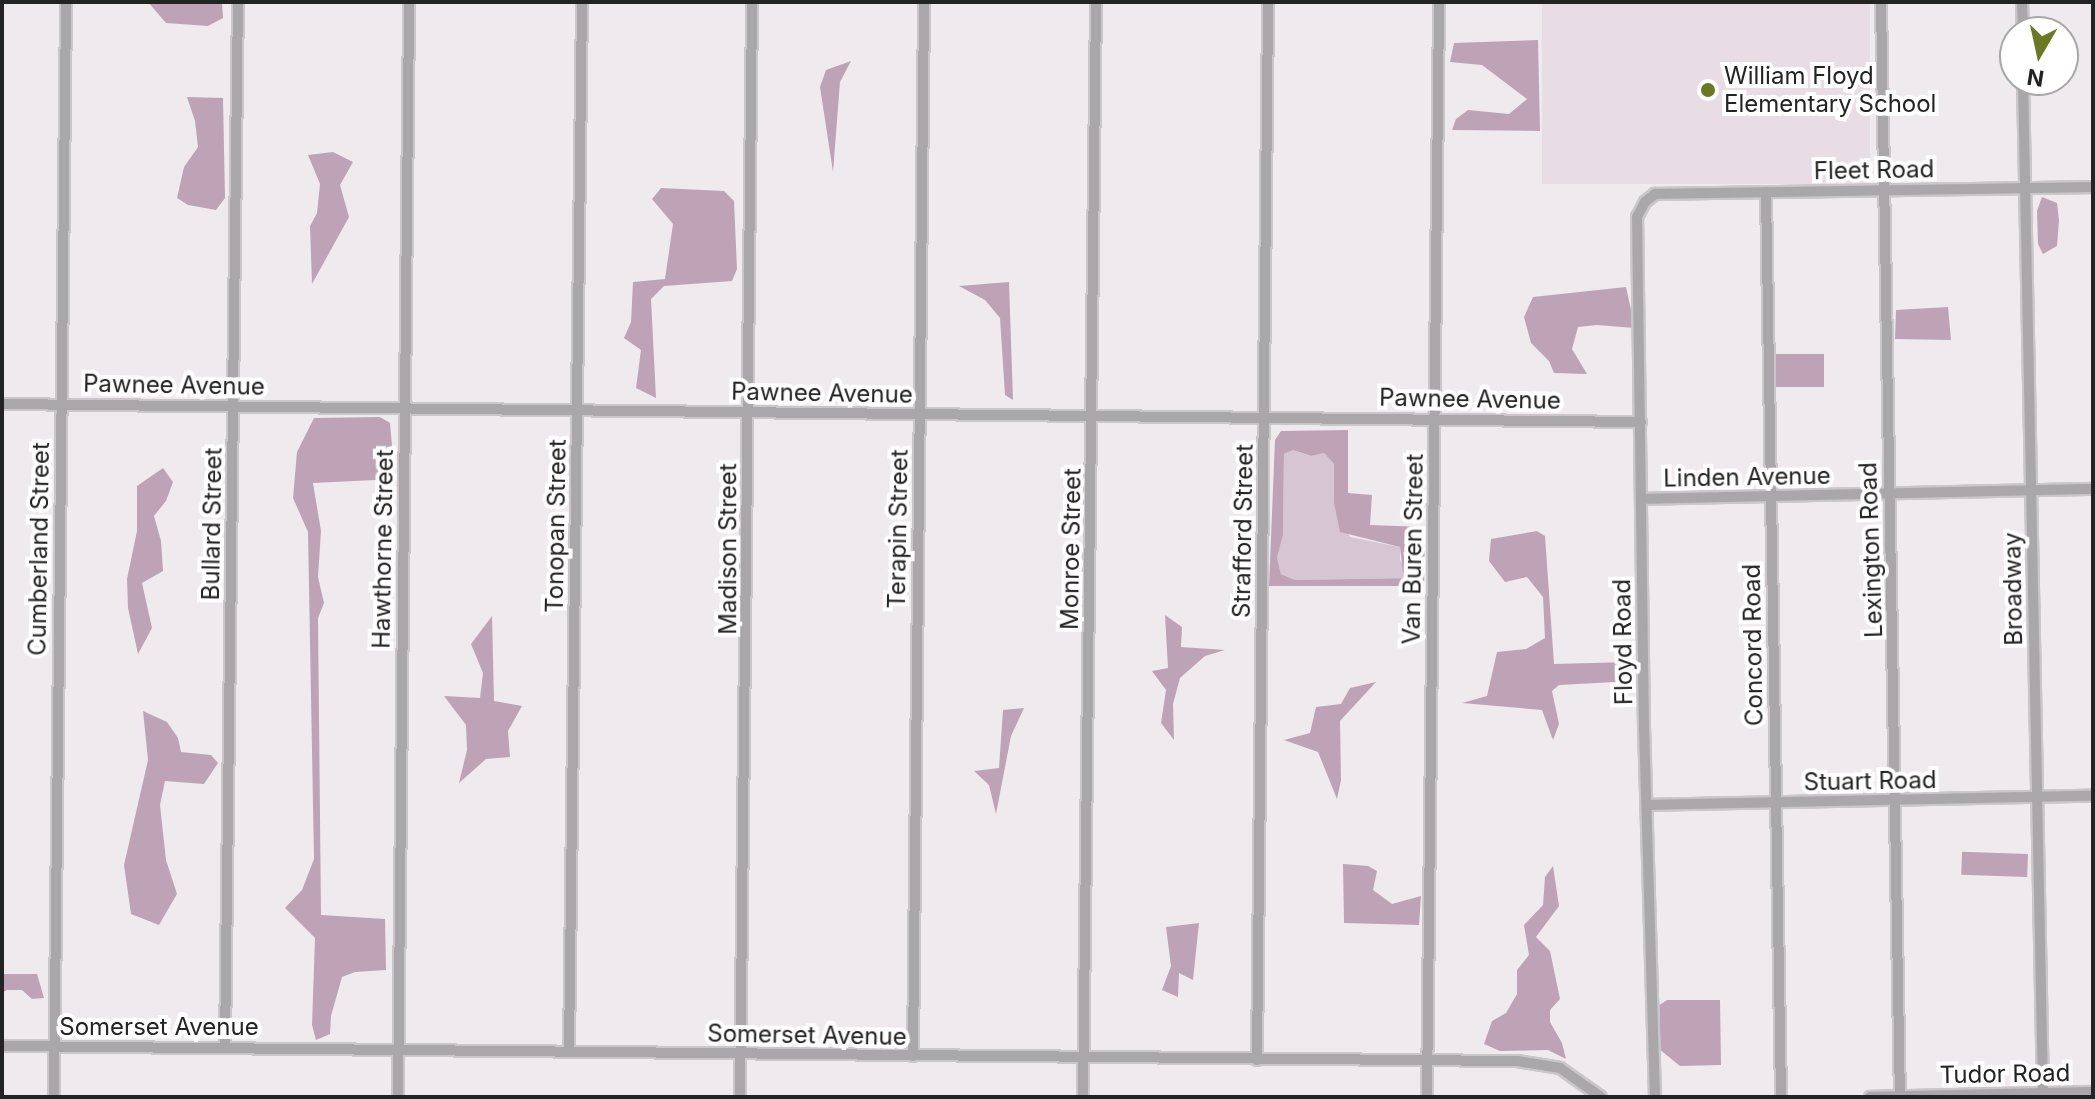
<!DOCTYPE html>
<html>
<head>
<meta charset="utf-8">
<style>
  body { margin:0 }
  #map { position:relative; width:2095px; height:1099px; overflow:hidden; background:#efeaee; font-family:Inter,sans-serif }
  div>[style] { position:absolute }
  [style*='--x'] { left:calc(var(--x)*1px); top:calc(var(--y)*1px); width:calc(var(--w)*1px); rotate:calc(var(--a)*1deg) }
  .built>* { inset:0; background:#e8dde5; transform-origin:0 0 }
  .green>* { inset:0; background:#d8c5d3 }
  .forest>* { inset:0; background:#bea3b7; transform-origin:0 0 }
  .roads { filter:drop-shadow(2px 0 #cac6ca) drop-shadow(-2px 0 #cac6ca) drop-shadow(0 2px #cac6ca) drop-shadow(0 -2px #cac6ca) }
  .minor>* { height:10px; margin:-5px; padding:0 5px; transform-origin:5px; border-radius:5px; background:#a9a7a9 }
  .dots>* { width:22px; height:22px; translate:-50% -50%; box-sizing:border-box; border:4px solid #fff; border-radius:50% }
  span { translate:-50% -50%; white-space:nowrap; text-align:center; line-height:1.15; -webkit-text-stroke:8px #fff; paint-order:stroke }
  .poi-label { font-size:24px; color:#242324 }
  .left { translate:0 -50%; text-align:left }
  .street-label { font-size:24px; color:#242324 }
  .frame { position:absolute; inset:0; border:4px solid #242324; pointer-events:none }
  .north { position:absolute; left:1999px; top:16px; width:80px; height:80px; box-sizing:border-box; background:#fff; border:2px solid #a7a7a7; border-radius:50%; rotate:189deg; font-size:22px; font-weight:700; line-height:32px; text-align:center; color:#242324 }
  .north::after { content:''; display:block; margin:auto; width:28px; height:36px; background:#6b7824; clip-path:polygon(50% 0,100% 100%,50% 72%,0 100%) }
</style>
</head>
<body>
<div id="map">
  <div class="built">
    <i style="left:1542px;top:2px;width:328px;height:182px"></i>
  </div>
  <div class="green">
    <i style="clip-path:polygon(1293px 450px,1310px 456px,1324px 453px,1334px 464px,1334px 503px,1350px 537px,1400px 547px,1400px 560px,1412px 578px,1295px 580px,1281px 574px,1277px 558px,1283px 535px,1284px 454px)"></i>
  </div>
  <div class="forest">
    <i style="clip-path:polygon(148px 2px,222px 2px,223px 18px,208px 26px,166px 23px)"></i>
    <i style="clip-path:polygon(1538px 40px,1540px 131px,1452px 130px,1456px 119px,1468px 110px,1509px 114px,1527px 99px,1482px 65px,1450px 62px,1454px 43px)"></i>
    <i style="clip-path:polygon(851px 61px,840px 82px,833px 172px,820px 87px,826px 70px)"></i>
    <i style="clip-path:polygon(187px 97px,223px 98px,225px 198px,216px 210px,188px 205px,177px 198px,184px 167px,198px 147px,195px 121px)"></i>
    <i style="clip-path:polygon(333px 152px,353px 162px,340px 185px,349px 217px,312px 284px,310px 226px,317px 213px,320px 184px,308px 155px)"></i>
    <i style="clip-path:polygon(661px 188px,724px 191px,734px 201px,737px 269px,732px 281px,664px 286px,651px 299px,656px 398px,636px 388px,641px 350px,624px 338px,631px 322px,633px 282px,665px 279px,673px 224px,652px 199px)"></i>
    <i style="clip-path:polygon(2042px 197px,2057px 203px,2059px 220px,2057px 246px,2043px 254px,2038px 244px,2037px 211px)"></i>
    <i style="clip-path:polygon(1009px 282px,1013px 400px,1005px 395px,1000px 318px,985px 300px,959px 286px)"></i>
    <i style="clip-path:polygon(1626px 287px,1635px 328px,1597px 325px,1578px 327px,1572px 349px,1587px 374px,1554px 373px,1549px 361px,1531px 343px,1524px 317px,1533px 297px)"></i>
    <i style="clip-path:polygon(1948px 307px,1951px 340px,1895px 339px,1896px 310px)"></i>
    <i style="left:1824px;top:354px;width:33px;height:50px;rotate:90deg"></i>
    <i style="clip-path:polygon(380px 417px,390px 423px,395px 479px,313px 483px,321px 531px,318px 577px,324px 603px,318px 618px,321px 915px,385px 919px,386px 970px,355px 972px,342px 977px,331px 1016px,330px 1034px,316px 1040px,312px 1025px,315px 938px,285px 908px,302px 890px,314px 859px,308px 532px,293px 498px,297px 452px,314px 418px)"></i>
    <i style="clip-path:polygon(evenodd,1348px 430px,1348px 493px,1372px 495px,1370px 525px,1425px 527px,1424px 586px,1269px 586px,1275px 440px,1281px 431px,1348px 430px,1293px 450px,1311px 456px,1324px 453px,1334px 464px,1334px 503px,1340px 532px,1400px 547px,1403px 573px,1411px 578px,1295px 580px,1281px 574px,1277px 558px,1283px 535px,1284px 454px,1293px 450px)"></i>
    <i style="clip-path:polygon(163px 468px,173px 482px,166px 501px,154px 516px,161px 541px,163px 571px,142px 583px,152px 628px,138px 654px,128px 608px,127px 579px,137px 531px,137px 486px)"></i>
    <i style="clip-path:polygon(1537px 531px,1545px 536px,1554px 664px,1630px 662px,1634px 681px,1559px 685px,1552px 691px,1559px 724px,1553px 740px,1542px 710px,1462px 703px,1487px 696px,1497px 652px,1526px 649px,1545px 638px,1543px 597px,1527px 577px,1505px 582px,1489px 561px,1491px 539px)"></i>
    <i style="clip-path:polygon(1165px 615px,1182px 627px,1181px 647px,1225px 650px,1205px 656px,1180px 678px,1173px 704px,1174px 740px,1161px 723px,1166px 690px,1152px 671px,1168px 668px)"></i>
    <i style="clip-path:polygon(492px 616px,494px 701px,522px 706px,508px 731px,510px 757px,486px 759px,459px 783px,467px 750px,466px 725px,444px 696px,480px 698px,483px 673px,471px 644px)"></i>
    <i style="clip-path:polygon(1376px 682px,1340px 721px,1341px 780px,1337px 799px,1318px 752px,1284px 740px,1310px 733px,1316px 707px,1341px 704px,1350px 688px)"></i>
    <i style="clip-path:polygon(1024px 708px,1011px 736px,996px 814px,989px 785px,974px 771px,999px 768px,1003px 710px)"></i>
    <i style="clip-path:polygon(143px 711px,167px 722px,178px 738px,181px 752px,211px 755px,218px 763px,204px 784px,165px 781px,160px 805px,166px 860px,177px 894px,159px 925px,131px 914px,124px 865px,148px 760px)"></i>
    <i style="left:2028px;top:854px;width:23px;height:66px;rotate:92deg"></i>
    <i style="clip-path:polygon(1343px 864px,1368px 866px,1377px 871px,1373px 890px,1392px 904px,1421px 896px,1419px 925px,1344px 923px)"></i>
    <i style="clip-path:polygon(1553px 866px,1559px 906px,1536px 937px,1550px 951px,1560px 999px,1550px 1010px,1550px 1022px,1562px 1043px,1566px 1059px,1548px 1050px,1500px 1051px,1484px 1044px,1492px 1021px,1506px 1013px,1517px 994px,1517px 970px,1529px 955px,1524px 925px,1543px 905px,1545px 877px)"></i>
    <i style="clip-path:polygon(1199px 923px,1193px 980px,1179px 973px,1178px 997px,1162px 990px,1171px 966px,1166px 927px)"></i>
    <i style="clip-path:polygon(2px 974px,37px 974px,44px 998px,32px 999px,22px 990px,7px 990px,2px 993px)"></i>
    <i style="clip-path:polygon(1667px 1000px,1720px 1000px,1721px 1065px,1680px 1066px,1659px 1049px,1658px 1006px)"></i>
  </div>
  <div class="roads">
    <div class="minor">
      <i style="--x:1881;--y:2;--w:1095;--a:89.01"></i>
      <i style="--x:2022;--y:2;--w:30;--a:88"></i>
      <i style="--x:2023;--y:80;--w:1017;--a:88.87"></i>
      <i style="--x:1766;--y:192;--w:905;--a:89.05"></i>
      <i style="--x:2;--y:404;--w:1639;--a:0.63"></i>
      <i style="--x:1642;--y:499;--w:451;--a:-1.3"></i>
      <i style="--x:1647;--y:805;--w:446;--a:-1.2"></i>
      <i style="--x:2;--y:1046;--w:1515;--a:0.57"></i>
      <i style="--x:1517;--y:1061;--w:44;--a:9.2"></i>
      <i style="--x:1560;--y:1068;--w:50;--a:35.3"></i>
      <i style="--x:225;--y:1047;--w:1045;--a:-89.29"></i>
      <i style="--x:569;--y:1051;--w:1049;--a:-89.29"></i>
      <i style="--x:913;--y:1056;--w:1054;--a:-89.4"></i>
      <i style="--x:1257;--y:1060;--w:1058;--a:-89.4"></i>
      <i style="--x:54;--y:1097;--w:1095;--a:-89.37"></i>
      <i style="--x:398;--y:1097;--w:1095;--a:-89.42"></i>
      <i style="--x:740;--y:1097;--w:1095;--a:-89.37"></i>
      <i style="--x:1083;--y:1097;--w:1095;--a:-89.32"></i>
      <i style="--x:1427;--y:1097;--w:1095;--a:-89.37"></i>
      <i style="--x:1655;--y:1097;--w:368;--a:-91.7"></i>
      <i style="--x:1644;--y:729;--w:512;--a:-90.78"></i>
      <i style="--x:1637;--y:217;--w:17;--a:-62"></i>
      <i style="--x:1645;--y:202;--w:13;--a:-39"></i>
      <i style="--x:1655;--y:194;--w:438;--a:-0.9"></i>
      <i style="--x:1870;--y:1097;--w:223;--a:-1.3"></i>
    </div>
  </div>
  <div class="dots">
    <i style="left:1708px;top:90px;background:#6b7824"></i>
  </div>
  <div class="poi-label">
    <span class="left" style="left:1724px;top:90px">William Floyd<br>Elementary School</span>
  </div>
  <div class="street-label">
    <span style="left:1874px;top:170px;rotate:-1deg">Fleet Road</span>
    <span style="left:174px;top:385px;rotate:1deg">Pawnee Avenue</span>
    <span style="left:822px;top:393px;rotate:1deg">Pawnee Avenue</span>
    <span style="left:1470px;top:399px;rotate:1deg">Pawnee Avenue</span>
    <span style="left:1747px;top:477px;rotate:-1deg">Linden Avenue</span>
    <span style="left:212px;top:524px;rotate:-89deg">Bullard Street</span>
    <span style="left:556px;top:526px;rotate:-89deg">Tonopan Street</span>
    <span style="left:898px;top:529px;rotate:-89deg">Terapin Street</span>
    <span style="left:1243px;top:531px;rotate:-89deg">Strafford Street</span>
    <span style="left:39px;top:549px;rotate:-89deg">Cumberland Street</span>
    <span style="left:383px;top:549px;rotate:-89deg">Hawthorne Street</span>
    <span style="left:728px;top:549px;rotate:-90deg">Madison Street</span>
    <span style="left:1071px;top:549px;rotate:-89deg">Monroe Street</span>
    <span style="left:1413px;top:549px;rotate:-89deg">Van Buren Street</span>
    <span style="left:1871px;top:550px;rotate:-92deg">Lexington Road</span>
    <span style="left:2013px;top:589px;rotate:-91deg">Broadway</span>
    <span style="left:1623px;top:642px;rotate:-91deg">Floyd Road</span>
    <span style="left:1753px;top:645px;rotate:-91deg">Concord Road</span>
    <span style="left:1870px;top:781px;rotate:-1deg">Stuart Road</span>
    <span style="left:159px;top:1027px">Somerset Avenue</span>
    <span style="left:807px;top:1035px;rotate:1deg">Somerset Avenue</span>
    <span style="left:2005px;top:1074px;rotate:-1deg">Tudor Road</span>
  </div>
  <div class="frame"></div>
  <div class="north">N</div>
</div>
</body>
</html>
